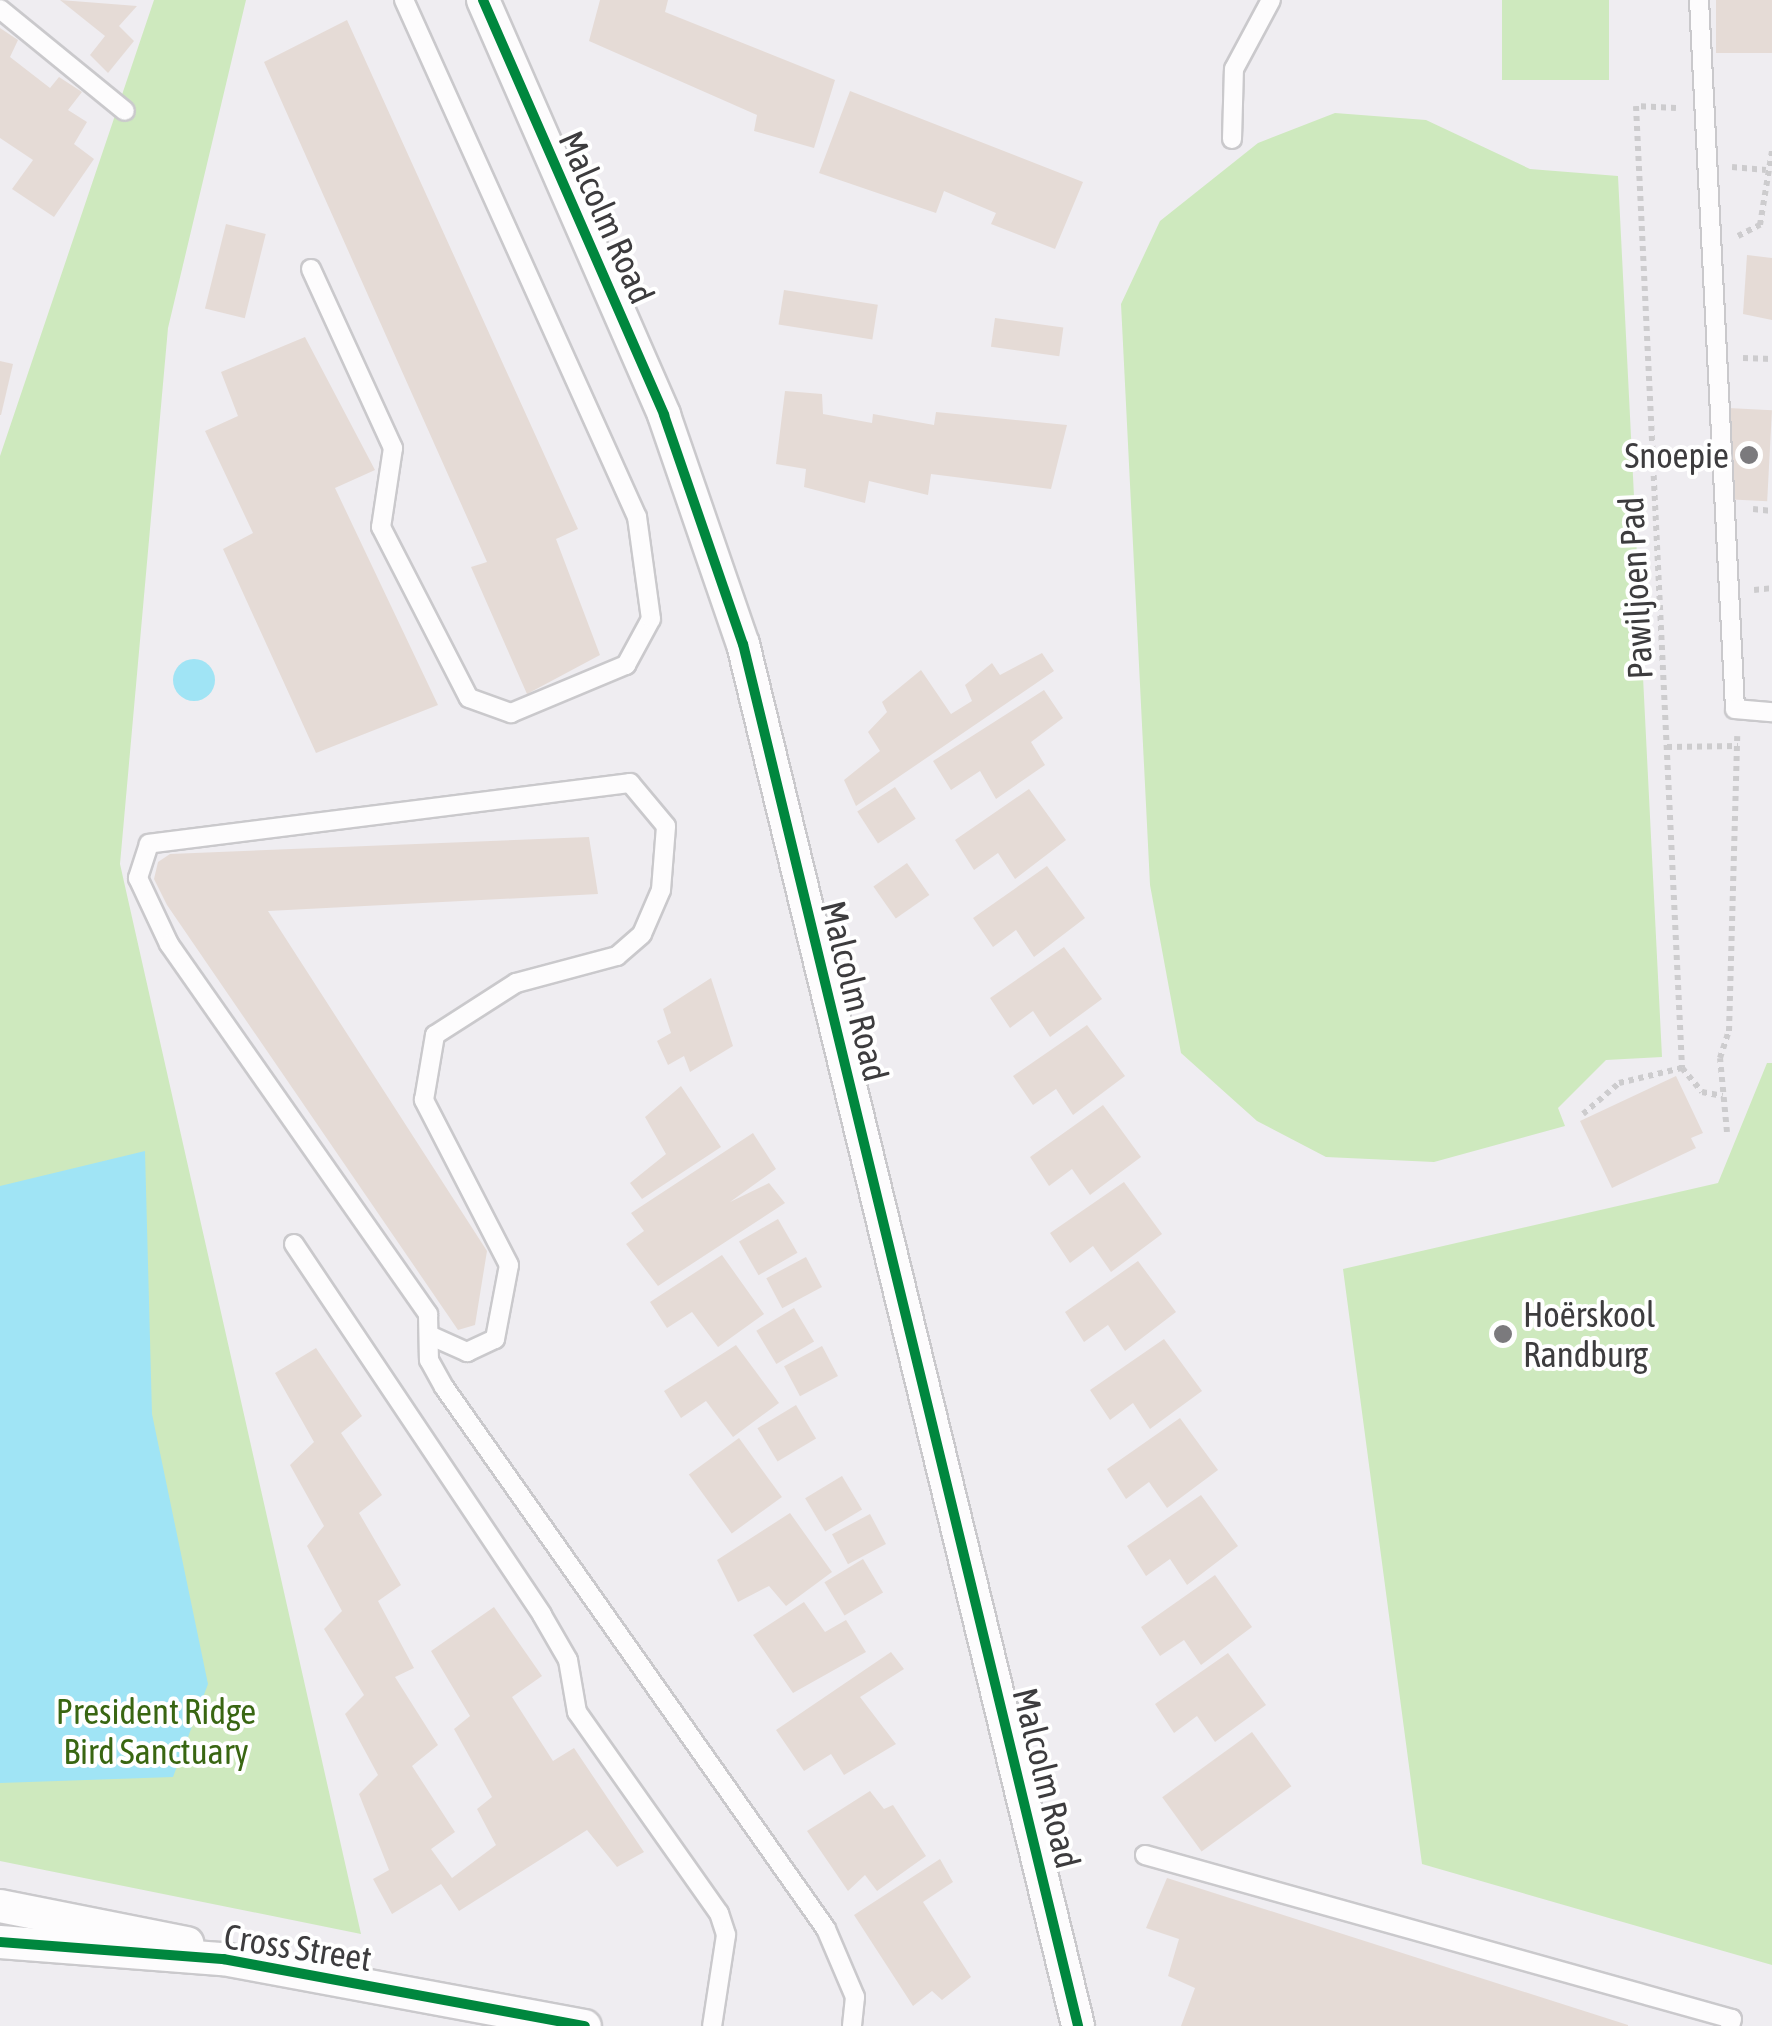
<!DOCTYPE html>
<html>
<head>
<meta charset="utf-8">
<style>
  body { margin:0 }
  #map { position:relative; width:1772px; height:2026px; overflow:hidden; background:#efedf1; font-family:"Asap Condensed",sans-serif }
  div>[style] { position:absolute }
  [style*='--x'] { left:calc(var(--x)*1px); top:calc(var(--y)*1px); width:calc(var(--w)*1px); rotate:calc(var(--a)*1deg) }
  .green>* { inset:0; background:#cee9be; transform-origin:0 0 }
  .water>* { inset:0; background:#a0e4f5 }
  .round { border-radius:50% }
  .building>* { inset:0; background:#e5dbd6; transform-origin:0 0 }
  .path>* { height:6px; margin-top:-3px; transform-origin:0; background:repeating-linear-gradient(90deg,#cdccce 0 5px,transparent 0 10px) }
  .roads { filter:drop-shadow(2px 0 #cac9cc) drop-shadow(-2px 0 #cac9cc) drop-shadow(0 2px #cac9cc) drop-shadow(0 -2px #cac9cc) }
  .lane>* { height:18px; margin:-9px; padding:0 9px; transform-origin:9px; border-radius:9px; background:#fdfcfd }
  .street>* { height:32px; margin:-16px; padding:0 16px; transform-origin:16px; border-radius:16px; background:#fdfcfd }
  .cycleway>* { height:10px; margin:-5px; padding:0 5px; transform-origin:5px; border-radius:5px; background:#00873e }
  .dots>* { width:28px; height:28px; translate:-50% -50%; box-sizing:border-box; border:5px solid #fff; border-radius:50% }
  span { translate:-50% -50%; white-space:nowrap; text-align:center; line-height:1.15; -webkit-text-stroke:8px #fff; paint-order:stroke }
  .street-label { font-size:35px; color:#3d3c3e }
  .poi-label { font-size:35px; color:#3d3c3e }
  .right { translate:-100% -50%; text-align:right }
  .left { translate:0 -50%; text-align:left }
  .park-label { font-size:35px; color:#396612 }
</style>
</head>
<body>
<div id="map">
  <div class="green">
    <i style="clip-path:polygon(154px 0,246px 0,168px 328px,120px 864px,361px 1934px,0 1861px,0 456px)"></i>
    <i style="left:1502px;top:0;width:107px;height:80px"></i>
    <i style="clip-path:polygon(1335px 113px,1426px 120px,1530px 169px,1618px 176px,1662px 1057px,1606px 1060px,1558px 1108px,1565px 1126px,1434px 1162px,1326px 1157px,1257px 1121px,1181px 1053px,1150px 885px,1121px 304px,1160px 221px,1258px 143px)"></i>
    <i style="clip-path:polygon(1767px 1063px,1772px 1063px,1772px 1965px,1422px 1864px,1343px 1269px,1718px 1183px)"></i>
  </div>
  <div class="water">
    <i class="round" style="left:173px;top:659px;width:42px;height:42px"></i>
    <i style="clip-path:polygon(145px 1151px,152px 1414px,208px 1684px,173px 1777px,0 1783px,0 1186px)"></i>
  </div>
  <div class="building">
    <i style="clip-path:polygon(60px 0,137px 6px,119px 26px,134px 41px,108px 73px,90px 55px,105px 36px)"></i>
    <i style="clip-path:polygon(600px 0,668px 0,665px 12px,835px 80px,814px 148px,754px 131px,757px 115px,589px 41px)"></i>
    <i style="left:1716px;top:0;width:56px;height:53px"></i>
    <i style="clip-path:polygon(347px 20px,578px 529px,556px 539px,600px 655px,527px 694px,471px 567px,487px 562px,264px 62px)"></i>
    <i style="clip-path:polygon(0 28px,18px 40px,10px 57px,50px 88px,59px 77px,82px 92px,68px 110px,87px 122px,74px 144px,94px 159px,54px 217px,12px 189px,33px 160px,0 138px)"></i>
    <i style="clip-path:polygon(850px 91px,1083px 182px,1055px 249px,991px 224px,996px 213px,944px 191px,936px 213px,819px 173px)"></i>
    <i style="left:226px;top:224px;width:41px;height:87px;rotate:14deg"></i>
    <i style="clip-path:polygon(1747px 255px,1772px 258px,1772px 320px,1743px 314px)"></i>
    <i style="left:784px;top:290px;width:95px;height:35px;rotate:9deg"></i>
    <i style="left:995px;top:318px;width:69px;height:29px;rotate:8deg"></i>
    <i style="clip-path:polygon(305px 337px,375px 470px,335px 488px,438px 705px,316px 753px,223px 549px,253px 533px,205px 431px,238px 416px,221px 372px)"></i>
    <i style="clip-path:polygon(0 361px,13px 364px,1px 415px,0 415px)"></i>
    <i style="clip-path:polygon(785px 391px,822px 394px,823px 414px,872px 423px,873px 414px,934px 425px,936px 412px,1067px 425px,1051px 489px,931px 474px,928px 495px,869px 481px,865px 503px,804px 487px,806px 469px,776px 464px)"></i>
    <i style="left:1728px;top:408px;width:44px;height:91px;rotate:3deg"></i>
    <i style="clip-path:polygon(1042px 653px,1054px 671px,856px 806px,844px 780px,880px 751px,868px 732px,887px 712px,882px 702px,921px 670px,951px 714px,972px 701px,965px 685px,992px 663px,1000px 675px)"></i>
    <i style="clip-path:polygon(1044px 690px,1063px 718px,1031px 742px,1045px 765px,996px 799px,980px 771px,951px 790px,933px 761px)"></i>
    <i style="left:895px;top:787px;width:38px;height:45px;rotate:57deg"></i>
    <i style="clip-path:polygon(1029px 789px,1066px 840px,1015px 879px,998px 853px,974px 870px,955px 840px)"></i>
    <i style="clip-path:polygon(589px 837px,598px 894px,268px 911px,487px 1251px,475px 1325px,458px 1330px,167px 905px,154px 879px,158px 862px,170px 854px)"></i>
    <i style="left:907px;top:863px;width:39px;height:41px;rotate:55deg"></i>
    <i style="clip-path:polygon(1047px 866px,1085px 918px,1034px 957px,1016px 930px,993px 947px,973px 918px)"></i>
    <i style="clip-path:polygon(1064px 947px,1102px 999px,1050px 1037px,1033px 1011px,1010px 1028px,990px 998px)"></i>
    <i style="clip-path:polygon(711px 978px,733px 1046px,690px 1072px,684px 1056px,668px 1065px,657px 1041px,671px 1033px,663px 1009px)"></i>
    <i style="clip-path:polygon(1087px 1025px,1125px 1076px,1073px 1115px,1056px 1089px,1033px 1105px,1013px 1076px)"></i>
    <i style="clip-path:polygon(1676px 1076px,1703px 1133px,1691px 1138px,1696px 1148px,1612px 1188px,1580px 1121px)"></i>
    <i style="clip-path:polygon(681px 1086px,721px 1147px,642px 1199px,630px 1183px,666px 1154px,645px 1117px)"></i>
    <i style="clip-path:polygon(1103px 1105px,1141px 1157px,1090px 1195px,1072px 1169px,1049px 1186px,1030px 1157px)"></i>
    <i style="clip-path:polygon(753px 1133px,776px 1169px,730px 1202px,769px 1183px,785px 1203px,658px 1286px,626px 1244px,644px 1231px,631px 1213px)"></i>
    <i style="clip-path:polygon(1124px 1182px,1162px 1234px,1111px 1272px,1093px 1246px,1070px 1263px,1050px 1233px)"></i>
    <i style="left:778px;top:1219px;width:39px;height:45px;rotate:60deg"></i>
    <i style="clip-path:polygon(722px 1255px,764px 1314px,718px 1347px,692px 1312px,667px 1328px,650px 1302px)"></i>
    <i style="left:806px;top:1257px;width:34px;height:45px;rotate:62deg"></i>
    <i style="clip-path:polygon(1138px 1261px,1176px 1312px,1125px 1351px,1108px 1325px,1084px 1342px,1065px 1312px)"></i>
    <i style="left:794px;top:1308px;width:39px;height:44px;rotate:59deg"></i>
    <i style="clip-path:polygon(1164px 1339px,1202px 1391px,1150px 1429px,1133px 1403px,1110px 1420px,1090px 1390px)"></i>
    <i style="clip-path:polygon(736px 1345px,779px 1403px,733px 1437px,706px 1401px,681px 1418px,664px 1391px)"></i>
    <i style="left:822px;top:1346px;width:34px;height:43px;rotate:62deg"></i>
    <i style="clip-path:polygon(316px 1348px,362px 1416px,341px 1433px,382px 1495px,359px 1513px,401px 1585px,378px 1601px,414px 1668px,395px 1677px,438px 1745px,412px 1766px,455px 1832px,431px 1849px,452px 1878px,496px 1845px,477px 1809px,492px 1797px,454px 1729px,470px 1716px,431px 1651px,494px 1607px,542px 1676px,512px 1697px,553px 1761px,574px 1748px,644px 1852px,617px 1867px,587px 1830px,459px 1911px,441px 1884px,392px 1914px,373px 1879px,389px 1870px,359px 1794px,378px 1775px,345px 1714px,364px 1695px,324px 1629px,342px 1611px,307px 1546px,324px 1526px,290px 1465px,314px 1442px,275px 1373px)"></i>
    <i style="left:796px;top:1405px;width:39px;height:45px;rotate:59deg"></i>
    <i style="clip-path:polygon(1180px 1418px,1218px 1470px,1167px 1508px,1149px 1482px,1126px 1499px,1107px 1469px)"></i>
    <i style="left:739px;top:1438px;width:73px;height:62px;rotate:54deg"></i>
    <i style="left:842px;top:1476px;width:39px;height:43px;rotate:59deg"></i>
    <i style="clip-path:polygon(1201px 1495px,1238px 1546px,1187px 1585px,1170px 1559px,1146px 1576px,1127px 1546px)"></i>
    <i style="clip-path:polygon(790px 1513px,832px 1572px,786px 1606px,769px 1586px,738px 1602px,717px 1560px)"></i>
    <i style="left:870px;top:1514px;width:34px;height:43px;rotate:62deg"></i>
    <i style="left:863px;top:1559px;width:39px;height:45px;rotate:59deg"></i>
    <i style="clip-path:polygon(1215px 1575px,1252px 1627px,1201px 1665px,1184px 1640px,1160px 1656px,1141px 1627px)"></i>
    <i style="clip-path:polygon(804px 1602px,825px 1632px,846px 1620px,866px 1652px,793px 1693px,753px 1635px)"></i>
    <i style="clip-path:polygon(891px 1652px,904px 1669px,860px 1697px,896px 1744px,844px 1775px,831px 1754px,804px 1771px,776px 1730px)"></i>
    <i style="clip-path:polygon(1228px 1653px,1266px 1705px,1215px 1742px,1197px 1716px,1174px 1733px,1155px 1704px)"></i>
    <i style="left:1252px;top:1732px;width:67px;height:111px;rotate:54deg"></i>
    <i style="clip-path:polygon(870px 1791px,884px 1809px,893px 1805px,926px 1856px,877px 1891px,865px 1875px,848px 1891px,807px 1831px)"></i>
    <i style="clip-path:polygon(940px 1859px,953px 1882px,923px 1902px,971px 1977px,942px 2000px,932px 1991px,913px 2006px,854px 1915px)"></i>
    <i style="clip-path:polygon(1167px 1878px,1628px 2025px,1628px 2026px,1181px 2026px,1195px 1988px,1168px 1976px,1179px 1939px,1146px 1928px)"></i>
  </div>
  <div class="path">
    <i style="--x:1676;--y:108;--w:40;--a:-177.1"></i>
    <i style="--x:1636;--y:106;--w:963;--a:87.26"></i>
    <i style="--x:1732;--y:167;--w:34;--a:5"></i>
    <i style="--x:1738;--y:236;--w:25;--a:-27"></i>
    <i style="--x:1760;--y:225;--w:75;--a:-80.8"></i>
    <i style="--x:1743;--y:358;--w:29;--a:2"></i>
    <i style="--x:1753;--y:509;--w:19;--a:6"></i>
    <i style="--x:1754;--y:590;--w:18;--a:-6"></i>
    <i style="--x:1667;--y:747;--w:71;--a:-0.8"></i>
    <i style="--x:1682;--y:1068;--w:31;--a:50"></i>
    <i style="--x:1702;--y:1092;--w:21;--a:11"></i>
    <i style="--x:1583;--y:1114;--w:48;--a:-40.7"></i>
    <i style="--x:1619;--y:1083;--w:65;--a:-13.4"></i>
    <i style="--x:1727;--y:1132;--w:74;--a:-95.4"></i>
    <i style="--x:1720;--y:1058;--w:28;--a:-72"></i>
    <i style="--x:1729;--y:1031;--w:295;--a:-88.4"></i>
  </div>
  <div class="roads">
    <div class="lane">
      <i style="--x:1699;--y:0;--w:710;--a:87.09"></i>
      <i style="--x:1735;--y:709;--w:37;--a:5"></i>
      <i style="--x:0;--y:9;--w:161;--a:39.2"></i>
      <i style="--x:1232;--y:139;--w:70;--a:-88.4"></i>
      <i style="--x:1234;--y:69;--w:78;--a:-61.8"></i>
      <i style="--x:311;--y:269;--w:197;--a:65.4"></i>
      <i style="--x:393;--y:448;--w:80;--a:98.6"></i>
      <i style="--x:381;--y:527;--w:192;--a:62.8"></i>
      <i style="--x:469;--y:698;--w:45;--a:19.7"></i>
      <i style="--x:511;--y:713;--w:125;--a:-22.7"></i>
      <i style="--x:626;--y:665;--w:52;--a:-61.5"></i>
      <i style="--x:651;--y:619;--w:103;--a:-97.8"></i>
      <i style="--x:637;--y:517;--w:567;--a:-114.26"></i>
      <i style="--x:294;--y:1244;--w:446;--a:56.2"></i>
      <i style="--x:542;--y:1615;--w:52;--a:60"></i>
      <i style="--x:568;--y:1660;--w:53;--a:80.2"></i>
      <i style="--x:577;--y:1712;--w:246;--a:54.8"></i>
      <i style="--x:719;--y:1913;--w:23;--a:72"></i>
      <i style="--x:726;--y:1935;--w:92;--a:98.7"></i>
      <i style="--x:429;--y:1335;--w:42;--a:24.1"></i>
      <i style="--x:467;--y:1352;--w:31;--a:-25"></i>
      <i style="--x:495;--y:1339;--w:75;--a:-79.3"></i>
      <i style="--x:509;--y:1265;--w:186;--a:-117.3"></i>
      <i style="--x:424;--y:1100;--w:66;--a:-80.4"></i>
      <i style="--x:435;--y:1035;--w:96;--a:-32.7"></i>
      <i style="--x:516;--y:983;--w:105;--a:-15"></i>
      <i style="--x:617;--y:956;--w:33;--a:-41"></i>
      <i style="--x:642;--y:934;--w:48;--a:-66.6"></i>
      <i style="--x:661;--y:890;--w:64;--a:-85.5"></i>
      <i style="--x:666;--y:826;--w:56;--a:-129.9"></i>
      <i style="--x:630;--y:783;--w:485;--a:172.8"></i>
      <i style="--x:149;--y:844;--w:36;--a:108"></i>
      <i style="--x:138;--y:878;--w:73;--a:64.8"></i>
      <i style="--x:169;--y:944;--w:452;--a:55"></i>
      <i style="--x:428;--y:1314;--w:46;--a:88.8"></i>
      <i style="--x:429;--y:1360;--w:31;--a:61"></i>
      <i style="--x:444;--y:1387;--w:663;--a:54.82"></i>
      <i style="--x:826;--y:1929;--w:74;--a:66.9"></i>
      <i style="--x:855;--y:1997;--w:29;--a:96"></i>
      <i style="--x:1145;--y:1855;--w:609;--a:15.61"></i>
      <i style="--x:1732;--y:2019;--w:7;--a:106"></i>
    </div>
    <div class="street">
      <i style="--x:483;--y:0;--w:453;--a:66.4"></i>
      <i style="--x:664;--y:415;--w:242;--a:71"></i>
      <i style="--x:743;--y:644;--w:1422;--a:76.37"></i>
      <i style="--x:0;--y:1906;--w:191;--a:11.2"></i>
      <i style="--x:0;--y:1942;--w:224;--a:4.4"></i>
      <i style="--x:223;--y:1959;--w:368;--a:10.5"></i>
    </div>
  </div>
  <div class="cycleway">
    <i style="--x:483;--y:0;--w:453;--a:66.4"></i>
    <i style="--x:664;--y:415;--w:242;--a:71"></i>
    <i style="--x:743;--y:644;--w:1422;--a:76.37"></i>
    <i style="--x:0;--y:1942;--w:224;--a:4.4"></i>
    <i style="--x:223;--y:1959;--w:368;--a:10.5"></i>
  </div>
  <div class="dots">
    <i style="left:1749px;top:455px;background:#7b7a7d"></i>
    <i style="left:1503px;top:1334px;background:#7b7a7d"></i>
  </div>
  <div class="street-label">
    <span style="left:607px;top:217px;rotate:66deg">Malcolm Road</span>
    <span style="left:1635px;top:588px;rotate:-93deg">Pawiljoen Pad</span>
    <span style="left:855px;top:991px;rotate:76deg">Malcolm Road</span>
    <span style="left:1047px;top:1778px;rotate:76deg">Malcolm Road</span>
    <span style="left:298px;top:1947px;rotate:9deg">Cross Street</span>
  </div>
  <div class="poi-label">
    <span class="right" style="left:1729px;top:455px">Snoepie</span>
    <span class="left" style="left:1523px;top:1334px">Hoërskool<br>Randburg</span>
  </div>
  <div class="park-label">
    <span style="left:156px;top:1731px">President Ridge<br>Bird Sanctuary</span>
  </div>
</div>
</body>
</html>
